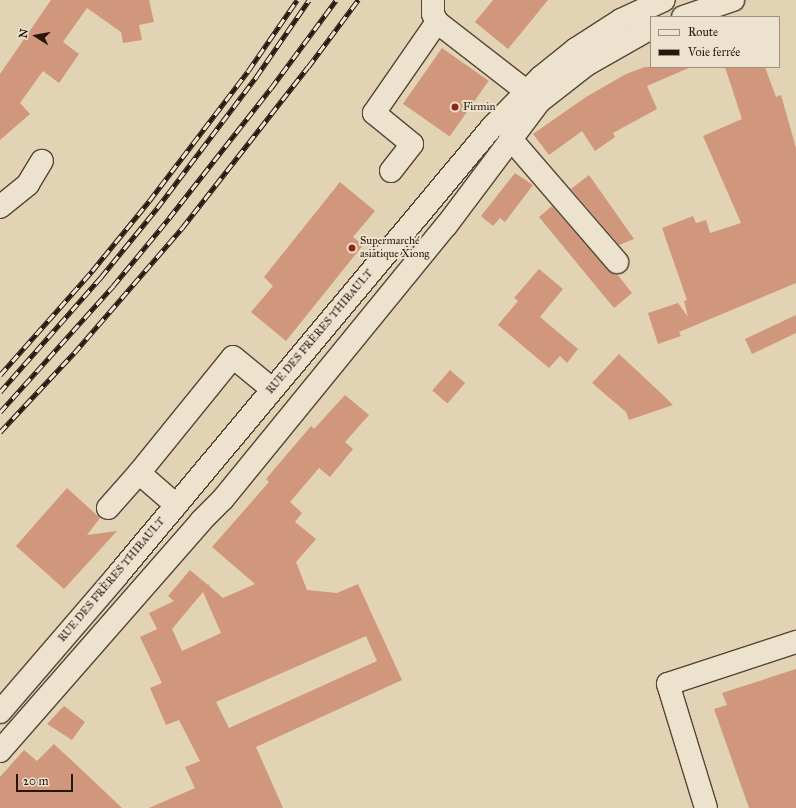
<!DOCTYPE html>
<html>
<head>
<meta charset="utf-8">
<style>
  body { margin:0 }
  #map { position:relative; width:796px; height:808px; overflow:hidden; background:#e2d3b4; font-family:"IM FELL Great Primer",serif }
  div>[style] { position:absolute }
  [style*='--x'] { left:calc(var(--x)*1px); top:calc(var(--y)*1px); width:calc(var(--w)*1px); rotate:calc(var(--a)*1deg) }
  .building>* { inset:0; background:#d0977c; transform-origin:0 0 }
  .roads { filter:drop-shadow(1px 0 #564537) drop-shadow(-1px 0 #564537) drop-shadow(0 1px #564537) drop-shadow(0 -1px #564537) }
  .minor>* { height:22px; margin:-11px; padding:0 11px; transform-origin:11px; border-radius:11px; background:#ece2ce }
  .rail>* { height:4.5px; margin-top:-2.25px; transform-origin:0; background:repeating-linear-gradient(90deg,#ece2ce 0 9px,#28160d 0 18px); box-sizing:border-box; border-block:1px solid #28160d }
  .dots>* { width:11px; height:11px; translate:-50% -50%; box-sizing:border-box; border:2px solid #ece2ce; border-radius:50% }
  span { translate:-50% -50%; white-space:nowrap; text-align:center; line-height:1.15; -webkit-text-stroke:4px #ece2ce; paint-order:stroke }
  .poi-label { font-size:11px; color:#28160d }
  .left { translate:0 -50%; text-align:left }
  .street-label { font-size:11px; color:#28160d }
  .legend { position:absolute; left:650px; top:16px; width:130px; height:52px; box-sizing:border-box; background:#ece2ce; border:1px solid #9e9081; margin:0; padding:5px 7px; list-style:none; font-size:12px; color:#28160d }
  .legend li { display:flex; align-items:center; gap:8px; height:20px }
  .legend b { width:20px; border:1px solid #9e9081 }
  .north { position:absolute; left:16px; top:16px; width:40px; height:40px; -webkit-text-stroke:3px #ece2ce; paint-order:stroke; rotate:281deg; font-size:11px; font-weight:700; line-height:16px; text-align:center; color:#28160d }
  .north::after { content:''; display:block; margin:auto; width:14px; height:18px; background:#28160d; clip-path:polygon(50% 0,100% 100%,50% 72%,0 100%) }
  .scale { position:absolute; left:16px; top:774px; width:57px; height:18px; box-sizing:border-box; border:2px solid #28160d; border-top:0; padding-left:5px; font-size:12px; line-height:14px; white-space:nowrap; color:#28160d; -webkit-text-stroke:3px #ece2ce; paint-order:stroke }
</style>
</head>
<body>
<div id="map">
  <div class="building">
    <i style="clip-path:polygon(51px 0,149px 0,154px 22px,139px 25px,142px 40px,123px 43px,121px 32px,87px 8px,63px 42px,79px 54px,59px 83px,43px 71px,20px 103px,30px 114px,0 140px,0 74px)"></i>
    <i style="clip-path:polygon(493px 0,548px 0,508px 49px,475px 22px)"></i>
    <i style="left:442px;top:48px;width:57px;height:68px;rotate:35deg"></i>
    <i style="clip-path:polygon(645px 67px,691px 67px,647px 86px,657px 109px,613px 133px,615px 137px,595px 151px,582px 131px,549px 155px,533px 134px,586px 97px,626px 74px)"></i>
    <i style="clip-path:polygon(725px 67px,765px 67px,776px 97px,781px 95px,796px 148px,796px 283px,679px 332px,681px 336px,658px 344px,648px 313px,678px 303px,688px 317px,684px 301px,687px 300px,662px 228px,693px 216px,696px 223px,706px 220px,710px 233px,741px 223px,703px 136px,742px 119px)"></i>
    <i style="clip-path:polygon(515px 173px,533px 185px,505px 222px,500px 218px,493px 226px,481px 216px)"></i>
    <i style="clip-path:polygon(589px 175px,634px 239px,619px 245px,571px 189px)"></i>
    <i style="clip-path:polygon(340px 182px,375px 211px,353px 237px,363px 245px,286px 341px,251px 312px,273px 286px,264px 277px)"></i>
    <i style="clip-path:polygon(552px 206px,608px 270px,617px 274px,632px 293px,614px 308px,539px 217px)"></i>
    <i style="clip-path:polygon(539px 269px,563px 289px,540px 317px,578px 349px,567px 363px,560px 356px,549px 368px,498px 325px,518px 301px,514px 298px)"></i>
    <i style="clip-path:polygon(796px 315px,796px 333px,752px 354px,745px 339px)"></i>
    <i style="clip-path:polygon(619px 354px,663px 395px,673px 405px,629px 420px,626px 412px,592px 383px)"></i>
    <i style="left:450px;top:370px;width:20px;height:27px;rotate:41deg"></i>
    <i style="clip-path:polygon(evenodd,345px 395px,369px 415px,345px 442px,353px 449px,330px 477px,319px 468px,290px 502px,302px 513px,295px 522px,316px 539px,296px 562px,307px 590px,337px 593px,358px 584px,402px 680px,256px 747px,283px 808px,149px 808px,195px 788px,185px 767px,200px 761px,179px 720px,166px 725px,150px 688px,162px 683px,140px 637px,157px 629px,149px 613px,174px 601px,168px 596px,190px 570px,208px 585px,210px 584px,209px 586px,223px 598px,255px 584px,212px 547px,269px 482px,266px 479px,311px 426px,314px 429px,345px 395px,203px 592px,221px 633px,182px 651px,172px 629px,203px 592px,345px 395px,366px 636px,377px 661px,229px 728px,216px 702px,366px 636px)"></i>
    <i style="clip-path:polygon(67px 488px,100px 518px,87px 535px,117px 531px,64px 589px,16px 546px)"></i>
    <i style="clip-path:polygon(796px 669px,796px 808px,749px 808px,714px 709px,727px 705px,722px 693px)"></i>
    <i style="clip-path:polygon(64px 706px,85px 722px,72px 740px,47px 724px)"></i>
    <i style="clip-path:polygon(54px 744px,84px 772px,122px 808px,0 808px,0 777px,24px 750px,37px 761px)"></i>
  </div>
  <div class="roads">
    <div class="minor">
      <i style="--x:433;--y:0;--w:14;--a:90"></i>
      <i style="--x:433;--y:14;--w:9;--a:63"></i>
      <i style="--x:683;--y:17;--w:53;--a:-18.8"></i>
      <i style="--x:510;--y:138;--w:164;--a:49.2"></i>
      <i style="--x:391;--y:171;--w:34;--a:-52"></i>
      <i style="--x:412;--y:144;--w:49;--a:-140.8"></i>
      <i style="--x:374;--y:113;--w:111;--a:-55.3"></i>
      <i style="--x:437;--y:22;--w:113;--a:37.8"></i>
      <i style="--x:0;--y:207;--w:36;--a:-39"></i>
      <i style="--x:28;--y:184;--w:27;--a:-59"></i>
      <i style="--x:176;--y:505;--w:49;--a:-139.1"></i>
      <i style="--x:139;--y:473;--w:149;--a:-51"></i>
      <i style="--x:233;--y:357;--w:50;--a:39.4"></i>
      <i style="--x:108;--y:508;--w:47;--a:-48.5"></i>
      <i style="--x:0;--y:712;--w:178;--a:-49.3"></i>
      <i style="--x:116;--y:577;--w:586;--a:-50.12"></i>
      <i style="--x:492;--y:127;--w:70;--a:-45.6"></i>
      <i style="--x:541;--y:77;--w:45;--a:-38.7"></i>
      <i style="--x:576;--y:49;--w:54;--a:-32.8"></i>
      <i style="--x:621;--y:20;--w:47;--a:-24.9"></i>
      <i style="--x:0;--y:751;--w:305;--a:-48.8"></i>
      <i style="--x:201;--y:521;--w:31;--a:-45"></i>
      <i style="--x:223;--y:499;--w:353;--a:-50.8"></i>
      <i style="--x:446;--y:226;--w:156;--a:-53.1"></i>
      <i style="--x:540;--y:101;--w:58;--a:-38"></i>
      <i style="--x:586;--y:65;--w:75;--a:-29.6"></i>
      <i style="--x:706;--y:808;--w:130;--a:-107"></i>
      <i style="--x:668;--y:684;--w:135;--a:-18.2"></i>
    </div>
  </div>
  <div class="rail">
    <i style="--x:0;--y:375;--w:139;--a:-48.5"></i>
    <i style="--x:92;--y:271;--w:90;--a:-50.8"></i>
    <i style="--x:149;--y:201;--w:163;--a:-52.7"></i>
    <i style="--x:248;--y:71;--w:86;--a:-55.4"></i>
    <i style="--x:0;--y:392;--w:153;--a:-48.7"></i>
    <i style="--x:101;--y:277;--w:89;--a:-50.9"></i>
    <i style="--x:157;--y:208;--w:164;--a:-52.9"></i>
    <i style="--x:256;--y:77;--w:93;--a:-55.5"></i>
    <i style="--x:0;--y:412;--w:169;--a:-48.1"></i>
    <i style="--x:113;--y:286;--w:88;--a:-50.5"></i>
    <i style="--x:169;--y:218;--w:165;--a:-51.9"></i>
    <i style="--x:271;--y:88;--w:109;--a:-53.5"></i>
    <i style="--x:0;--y:432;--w:108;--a:-46.9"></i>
    <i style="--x:74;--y:353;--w:165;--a:-49.2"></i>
    <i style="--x:182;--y:228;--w:204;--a:-52"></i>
    <i style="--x:308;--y:67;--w:84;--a:-53.3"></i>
  </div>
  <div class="dots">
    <i style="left:455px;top:107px;background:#8f2418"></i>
    <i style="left:352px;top:248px;background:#8f2418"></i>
  </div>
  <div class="poi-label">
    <span class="left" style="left:463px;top:107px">Firmin</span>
    <span class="left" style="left:360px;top:248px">Supermarché<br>asiatique Xiong</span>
  </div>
  <div class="street-label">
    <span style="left:320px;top:332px;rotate:-50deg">RUE DES FRÈRES THIBAULT</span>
    <span style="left:112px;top:580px;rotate:-50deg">RUE DES FRÈRES THIBAULT</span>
  </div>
  <ul class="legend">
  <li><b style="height:5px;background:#ece2ce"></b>Route</li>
  <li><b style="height:5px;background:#28160d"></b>Voie ferrée</li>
  </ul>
  <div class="north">N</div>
  <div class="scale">20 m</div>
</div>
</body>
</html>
